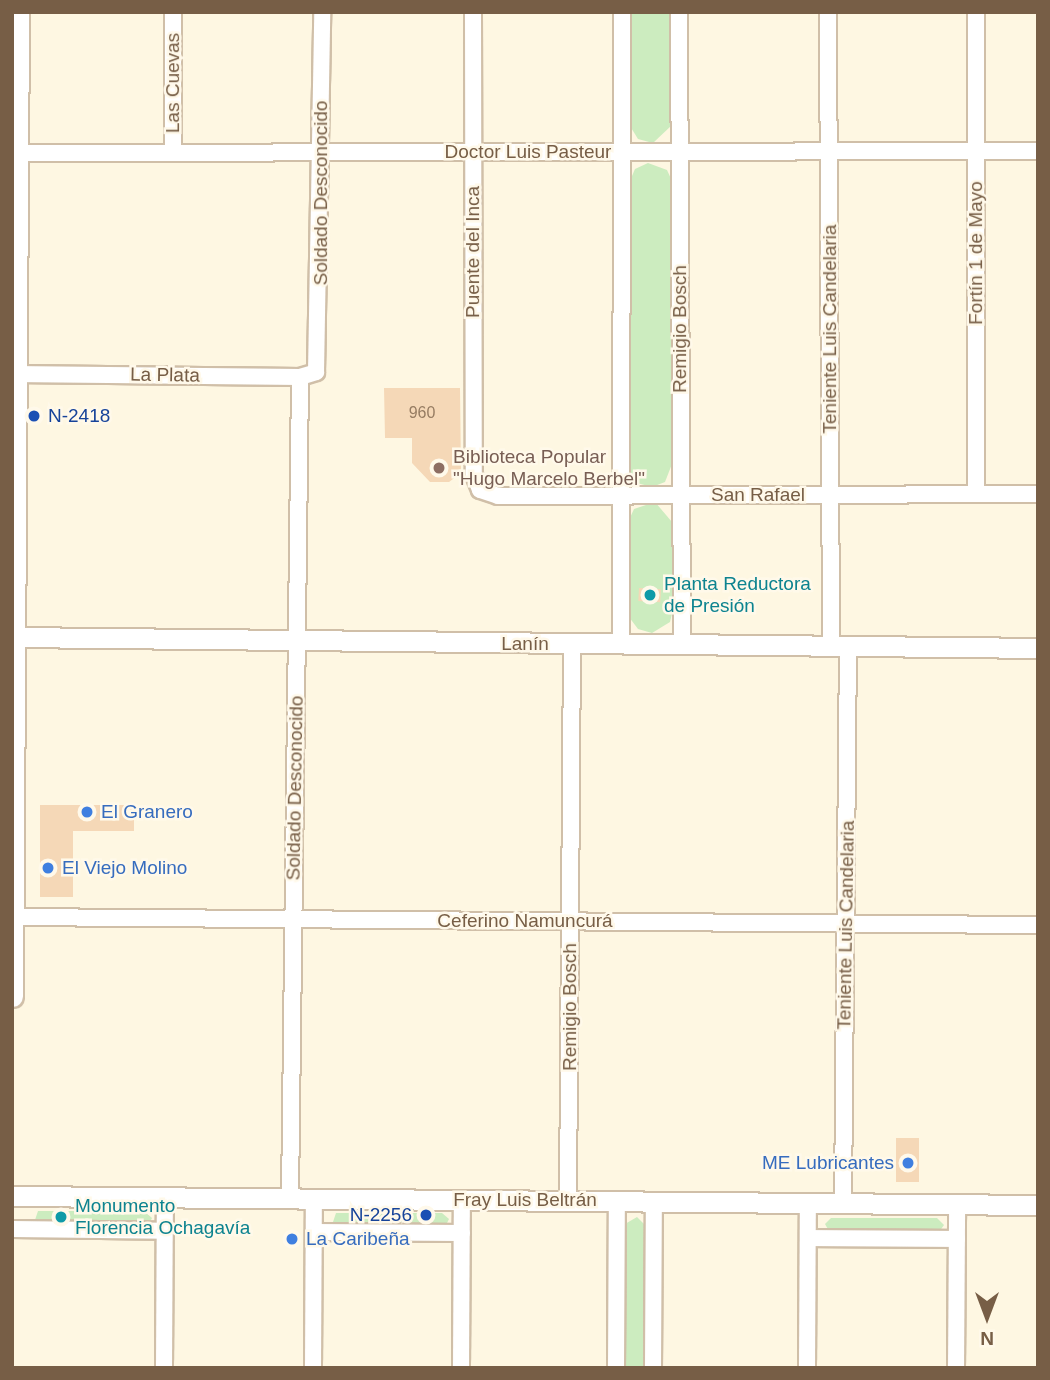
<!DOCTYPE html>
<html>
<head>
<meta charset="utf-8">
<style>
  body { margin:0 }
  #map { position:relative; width:1050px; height:1380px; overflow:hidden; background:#fef7e2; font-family:Helvetica,sans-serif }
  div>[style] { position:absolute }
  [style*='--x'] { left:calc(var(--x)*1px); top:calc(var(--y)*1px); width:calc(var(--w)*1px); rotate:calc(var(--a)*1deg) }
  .green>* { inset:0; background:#ccecbf }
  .building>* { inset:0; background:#f5d8b7; transform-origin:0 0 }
  .roads { filter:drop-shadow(2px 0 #d0bfa8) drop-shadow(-2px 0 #d0bfa8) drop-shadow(0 2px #d0bfa8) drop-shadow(0 -2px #d0bfa8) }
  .minor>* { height:16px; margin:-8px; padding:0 8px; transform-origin:8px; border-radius:8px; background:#fff }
  .tertiary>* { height:19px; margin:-9.5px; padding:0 9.5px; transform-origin:9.5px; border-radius:9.5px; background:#fff }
  .secondary>* { height:21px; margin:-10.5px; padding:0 10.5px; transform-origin:10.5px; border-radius:10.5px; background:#fff }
  .dots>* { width:19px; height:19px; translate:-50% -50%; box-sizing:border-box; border:4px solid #fff9ea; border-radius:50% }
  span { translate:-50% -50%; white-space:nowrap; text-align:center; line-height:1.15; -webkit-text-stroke:5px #fff9ea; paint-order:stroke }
  .number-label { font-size:16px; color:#967c62 }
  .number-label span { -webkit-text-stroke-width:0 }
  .street-label { font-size:19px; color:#775e46 }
  .transit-label { font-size:19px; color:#164399 }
  .left { translate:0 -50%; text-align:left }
  .right { translate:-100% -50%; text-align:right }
  .education-label { font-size:19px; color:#785e54 }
  .culture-label { font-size:19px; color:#0d838f }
  .shop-label { font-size:19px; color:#366cbe }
  .frame { position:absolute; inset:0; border:14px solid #775e46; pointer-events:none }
  .north { position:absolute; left:952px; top:1282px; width:70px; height:70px; -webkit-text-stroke:5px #fff9ea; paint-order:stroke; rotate:180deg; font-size:19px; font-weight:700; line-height:28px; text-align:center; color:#775e46 }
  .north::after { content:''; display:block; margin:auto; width:24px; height:32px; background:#775e46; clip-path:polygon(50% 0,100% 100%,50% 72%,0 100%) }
</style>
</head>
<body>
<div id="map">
  <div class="green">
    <i style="clip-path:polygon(628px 12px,672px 12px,672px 125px,653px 143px,638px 139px,630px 126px)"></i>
    <i style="clip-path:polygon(648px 163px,667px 170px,673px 183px,672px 464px,665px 482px,652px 487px,637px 483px,629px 471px,629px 183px,635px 169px)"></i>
    <i style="clip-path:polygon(655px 502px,672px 522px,673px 609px,670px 622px,652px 633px,638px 629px,629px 617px,628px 522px,634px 509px)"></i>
    <i style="clip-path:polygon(38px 1211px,144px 1211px,152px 1218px,149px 1224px,34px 1223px)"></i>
    <i style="clip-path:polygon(336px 1213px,442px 1213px,449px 1219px,446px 1225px,332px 1225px)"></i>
    <i style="clip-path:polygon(637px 1217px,647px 1227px,646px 1368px,622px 1368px,625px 1224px)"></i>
    <i style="clip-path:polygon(831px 1218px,937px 1218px,944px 1225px,939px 1232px,829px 1231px,825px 1224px)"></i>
  </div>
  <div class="building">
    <i style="clip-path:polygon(384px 388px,460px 388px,461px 473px,449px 482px,430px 482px,412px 463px,412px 438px,385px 438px)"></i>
    <i style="left:639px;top:588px;width:22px;height:13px;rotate:3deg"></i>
    <i style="clip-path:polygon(40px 805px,134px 805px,134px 831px,73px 831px,73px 897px,40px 897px)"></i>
    <i style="left:896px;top:1138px;width:23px;height:44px"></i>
  </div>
  <div class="roads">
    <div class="minor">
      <i style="--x:173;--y:12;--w:141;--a:90"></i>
      <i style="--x:473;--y:12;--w:463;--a:89.9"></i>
      <i style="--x:474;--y:475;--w:16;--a:68"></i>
      <i style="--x:480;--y:490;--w:19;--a:18"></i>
      <i style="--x:498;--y:496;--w:540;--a:-0.21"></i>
      <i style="--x:679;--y:12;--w:633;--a:89.73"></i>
      <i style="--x:828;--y:12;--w:634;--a:89.73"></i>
      <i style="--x:976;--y:12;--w:482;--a:90"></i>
      <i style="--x:17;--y:153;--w:1021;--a:-0.11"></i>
      <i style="--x:12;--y:374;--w:288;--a:0.6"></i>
      <i style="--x:300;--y:377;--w:17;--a:-17"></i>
      <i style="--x:316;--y:372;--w:360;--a:-89"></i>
      <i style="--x:621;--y:645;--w:633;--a:-89.91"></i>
      <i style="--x:12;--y:917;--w:1026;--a:0.45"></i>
      <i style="--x:290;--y:1198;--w:821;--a:-89.3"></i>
      <i style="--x:568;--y:1200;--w:555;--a:-89.59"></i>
      <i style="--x:843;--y:1203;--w:557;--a:-89.49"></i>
      <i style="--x:12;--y:1229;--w:153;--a:0.7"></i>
      <i style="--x:314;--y:1232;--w:148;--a:0.4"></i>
      <i style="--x:808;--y:1238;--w:149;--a:0.4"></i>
      <i style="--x:164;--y:1368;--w:171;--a:-89.7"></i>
      <i style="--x:313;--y:1368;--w:170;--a:-89.7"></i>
      <i style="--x:461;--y:1368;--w:168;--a:-89.7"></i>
      <i style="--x:616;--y:1368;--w:167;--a:-89.7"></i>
      <i style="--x:653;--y:1368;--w:167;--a:-89.7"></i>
      <i style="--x:807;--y:1368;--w:165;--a:-89.7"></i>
      <i style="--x:956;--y:1368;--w:163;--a:-89.6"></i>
    </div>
    <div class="tertiary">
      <i style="--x:12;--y:637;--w:1026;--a:0.61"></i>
      <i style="--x:12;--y:1196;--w:1026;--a:0.5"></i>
    </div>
    <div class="secondary">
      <i style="--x:12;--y:996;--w:984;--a:-89.65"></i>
    </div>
  </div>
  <div class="dots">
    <i style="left:34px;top:416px;background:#1a4fb4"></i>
    <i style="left:439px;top:468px;background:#8d6e63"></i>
    <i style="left:650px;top:595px;background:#0f9aa8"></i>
    <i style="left:87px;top:812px;background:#3f7fe0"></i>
    <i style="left:48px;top:868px;background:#3f7fe0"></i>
    <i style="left:908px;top:1163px;background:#3f7fe0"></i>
    <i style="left:426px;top:1215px;background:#1a4fb4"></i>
    <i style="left:61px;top:1217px;background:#0f9aa8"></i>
    <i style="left:292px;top:1239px;background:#3f7fe0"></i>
  </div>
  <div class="number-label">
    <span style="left:422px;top:413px">960</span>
  </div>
  <div class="street-label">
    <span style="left:173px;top:83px;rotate:-90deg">Las Cuevas</span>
    <span style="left:528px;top:152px">Doctor Luis Pasteur</span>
    <span style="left:321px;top:193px;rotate:-90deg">Soldado Desconocido</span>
    <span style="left:473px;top:252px;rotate:-90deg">Puente del Inca</span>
    <span style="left:976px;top:253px;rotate:-90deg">Fortín 1 de Mayo</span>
    <span style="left:680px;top:329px;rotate:-90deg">Remigio Bosch</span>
    <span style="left:830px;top:329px;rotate:-90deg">Teniente Luis Candelaria</span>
    <span style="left:165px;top:375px;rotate:1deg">La Plata</span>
    <span style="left:758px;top:495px">San Rafael</span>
    <span style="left:525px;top:644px">Lanín</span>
    <span style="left:295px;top:788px;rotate:-89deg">Soldado Desconocido</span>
    <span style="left:525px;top:921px">Ceferino Namuncurá</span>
    <span style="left:846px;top:925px;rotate:-89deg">Teniente Luis Candelaria</span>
    <span style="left:570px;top:1007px;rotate:-90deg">Remigio Bosch</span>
    <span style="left:525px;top:1200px">Fray Luis Beltrán</span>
  </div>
  <div class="transit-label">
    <span class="left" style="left:48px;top:416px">N-2418</span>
    <span class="right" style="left:412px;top:1215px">N-2256</span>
  </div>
  <div class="education-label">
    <span class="left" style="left:453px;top:468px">Biblioteca Popular<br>"Hugo Marcelo Berbel"</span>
  </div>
  <div class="culture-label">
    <span class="left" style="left:664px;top:595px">Planta Reductora<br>de Presión</span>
    <span class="left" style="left:75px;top:1217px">Monumento<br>Florencia Ochagavía</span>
  </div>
  <div class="shop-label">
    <span class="left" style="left:101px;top:812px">El Granero</span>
    <span class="left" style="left:62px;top:868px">El Viejo Molino</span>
    <span class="right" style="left:894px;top:1163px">ME Lubricantes</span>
    <span class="left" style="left:306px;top:1239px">La Caribeña</span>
  </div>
  <div class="frame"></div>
  <div class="north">N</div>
</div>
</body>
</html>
